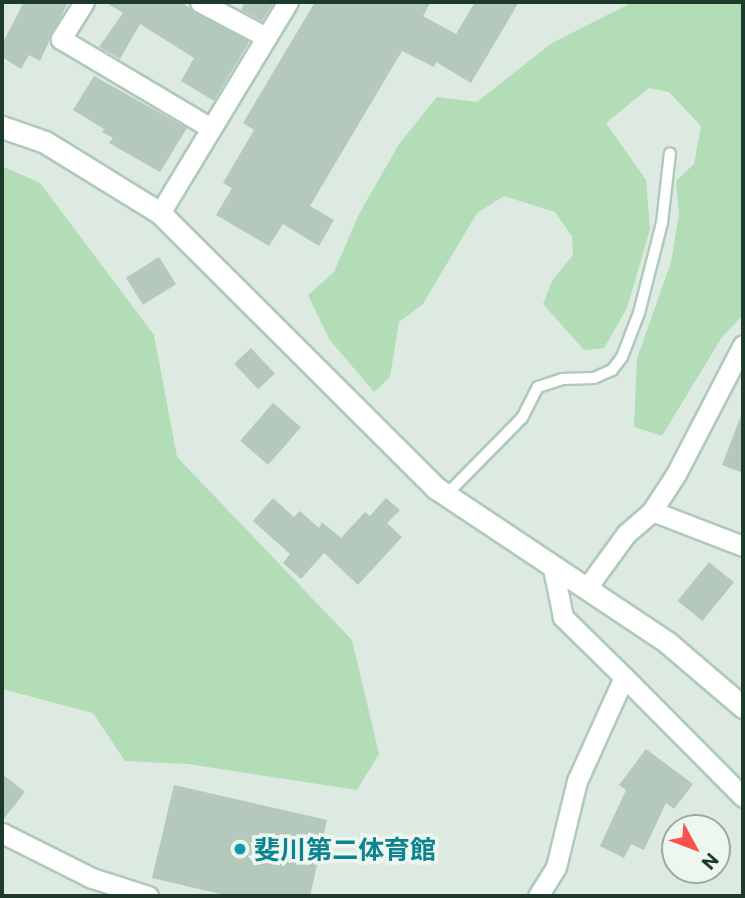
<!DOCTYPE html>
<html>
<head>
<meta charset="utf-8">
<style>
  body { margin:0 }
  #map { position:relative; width:745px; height:898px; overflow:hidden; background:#ddeae1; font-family:Commissioner,"Noto Sans JP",sans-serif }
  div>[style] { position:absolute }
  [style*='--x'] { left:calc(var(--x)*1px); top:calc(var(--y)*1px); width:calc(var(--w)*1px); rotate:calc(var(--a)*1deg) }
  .green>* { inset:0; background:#b3ddb6 }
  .building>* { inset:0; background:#b5c8bc; transform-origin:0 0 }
  .roads { filter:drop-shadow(2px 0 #afcabb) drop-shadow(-2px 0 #afcabb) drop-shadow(0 2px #afcabb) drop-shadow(0 -2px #afcabb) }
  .lane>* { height:10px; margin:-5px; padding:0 5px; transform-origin:5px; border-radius:5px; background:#fff }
  .street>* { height:19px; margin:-9.5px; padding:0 9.5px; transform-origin:9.5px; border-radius:9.5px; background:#fff }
  .secondary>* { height:21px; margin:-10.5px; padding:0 10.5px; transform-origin:10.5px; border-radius:10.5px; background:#fff }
  .dots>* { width:19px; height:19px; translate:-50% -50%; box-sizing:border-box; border:4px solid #edf7f0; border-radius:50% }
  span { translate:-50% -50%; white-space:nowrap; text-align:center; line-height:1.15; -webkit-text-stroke:7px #edf7f0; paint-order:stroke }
  .culture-label { font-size:26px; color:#0d838f; font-weight:700 }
  .left { translate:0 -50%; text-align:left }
  .frame { position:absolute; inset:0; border:4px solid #1e3a2c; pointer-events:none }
  .north { position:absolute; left:661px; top:814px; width:70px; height:70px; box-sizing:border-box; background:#edf7f0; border:2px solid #9aaba2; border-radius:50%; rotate:131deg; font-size:19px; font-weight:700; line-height:28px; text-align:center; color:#1e3a2c }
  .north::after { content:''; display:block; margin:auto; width:24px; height:32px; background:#fa514a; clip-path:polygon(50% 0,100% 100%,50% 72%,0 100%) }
</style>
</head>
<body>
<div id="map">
  <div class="green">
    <i style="clip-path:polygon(633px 2px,743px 2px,743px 315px,722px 337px,662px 436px,634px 427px,637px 359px,671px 262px,679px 214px,676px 181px,694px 164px,701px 126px,669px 92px,649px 88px,606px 123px,646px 180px,650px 229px,627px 308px,604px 348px,584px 350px,543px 304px,552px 281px,573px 255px,572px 236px,555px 212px,504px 196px,477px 213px,423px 304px,399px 322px,390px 377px,374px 392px,329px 339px,308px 295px,334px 272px,359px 214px,399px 144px,437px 97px,477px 102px,552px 43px)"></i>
    <i style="clip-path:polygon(2px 166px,40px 183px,154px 335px,177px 457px,352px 640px,379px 754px,357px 790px,188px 764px,125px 761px,93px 713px,2px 689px)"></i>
  </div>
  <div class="building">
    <i style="clip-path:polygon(24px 2px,68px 2px,40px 61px,29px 55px,21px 69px,2px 57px,2px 44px)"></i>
    <i style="clip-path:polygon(105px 2px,180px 2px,249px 42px,214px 101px,181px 81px,194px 58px,140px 24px,120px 59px,99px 47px,123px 13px)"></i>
    <i style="clip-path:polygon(245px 2px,274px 2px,262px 21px,241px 10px)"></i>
    <i style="clip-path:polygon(315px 2px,431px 2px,423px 16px,456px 34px,475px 2px,519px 2px,471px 83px,436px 62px,434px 67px,402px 51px,310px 206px,334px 220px,319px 246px,283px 224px,269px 246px,216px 215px,232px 188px,223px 183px,254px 130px,243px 123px)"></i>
    <i style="clip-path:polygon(94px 76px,187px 128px,160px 172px,109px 143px,113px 138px,102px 132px,104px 129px,73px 110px)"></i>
    <i style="left:159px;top:257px;width:32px;height:39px;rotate:58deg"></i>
    <i style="left:251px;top:348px;width:35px;height:23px;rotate:47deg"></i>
    <i style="left:273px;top:403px;width:37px;height:50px;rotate:41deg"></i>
    <i style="clip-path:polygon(742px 413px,743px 413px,743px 473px,722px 465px)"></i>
    <i style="clip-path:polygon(273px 498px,294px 517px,300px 511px,319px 528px,322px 522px,341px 538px,365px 512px,370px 516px,386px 498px,400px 510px,387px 523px,402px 537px,358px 585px,324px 553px,301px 579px,283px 563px,290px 554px,253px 521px)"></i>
    <i style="left:709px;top:562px;width:32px;height:50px;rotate:39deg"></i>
    <i style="clip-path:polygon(646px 749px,693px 784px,674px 809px,666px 803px,644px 850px,631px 844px,624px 858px,600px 846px,626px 790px,619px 785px)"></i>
    <i style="clip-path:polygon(2px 774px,25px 792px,2px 821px)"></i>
    <i style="clip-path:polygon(174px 785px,327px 820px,310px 896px,229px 896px,152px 878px)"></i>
  </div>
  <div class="roads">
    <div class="lane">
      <i style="--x:446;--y:495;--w:108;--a:-45.4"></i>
      <i style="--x:522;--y:418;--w:35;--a:-63"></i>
      <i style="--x:538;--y:387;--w:25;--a:-18"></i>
      <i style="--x:562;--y:379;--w:32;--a:-2"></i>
      <i style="--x:594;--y:378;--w:20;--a:-24"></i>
      <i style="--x:612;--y:370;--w:16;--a:-52"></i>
      <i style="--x:622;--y:357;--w:47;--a:-68.9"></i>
      <i style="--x:639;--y:313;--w:93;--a:-75.7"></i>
      <i style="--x:662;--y:223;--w:70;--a:-83.5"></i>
    </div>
    <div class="street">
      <i style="--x:84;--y:2;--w:44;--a:121.9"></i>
      <i style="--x:61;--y:39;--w:174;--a:30.7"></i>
      <i style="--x:200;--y:2;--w:75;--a:27.9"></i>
      <i style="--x:160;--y:213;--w:247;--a:-58.8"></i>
      <i style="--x:652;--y:511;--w:97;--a:21"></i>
      <i style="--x:586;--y:589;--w:68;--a:-54"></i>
      <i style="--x:626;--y:534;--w:35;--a:-41"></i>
      <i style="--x:652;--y:511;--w:44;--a:-57"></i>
      <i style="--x:676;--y:474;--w:145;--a:-62.6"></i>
      <i style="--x:624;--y:677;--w:169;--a:45.2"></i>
      <i style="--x:2;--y:833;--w:101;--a:26.6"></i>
      <i style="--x:92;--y:878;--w:59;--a:17.8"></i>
      <i style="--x:538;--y:896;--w:34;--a:-58"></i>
      <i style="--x:556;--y:867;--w:89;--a:-76.3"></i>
      <i style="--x:577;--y:781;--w:114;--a:-65.7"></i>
      <i style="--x:624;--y:677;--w:86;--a:-135.5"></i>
      <i style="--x:563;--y:617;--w:50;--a:-101.5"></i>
    </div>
    <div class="secondary">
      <i style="--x:2;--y:127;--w:46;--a:19.2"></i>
      <i style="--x:45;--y:142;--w:135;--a:31.7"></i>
      <i style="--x:160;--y:213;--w:390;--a:44.9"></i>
      <i style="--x:436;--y:488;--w:279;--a:33.7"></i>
      <i style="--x:668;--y:643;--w:99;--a:40.5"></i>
    </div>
  </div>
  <div class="dots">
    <i style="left:240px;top:849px;background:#0f9aa8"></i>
  </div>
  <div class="culture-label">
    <span class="left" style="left:254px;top:849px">斐川第二体育館</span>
  </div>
  <div class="frame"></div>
  <div class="north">N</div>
</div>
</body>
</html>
